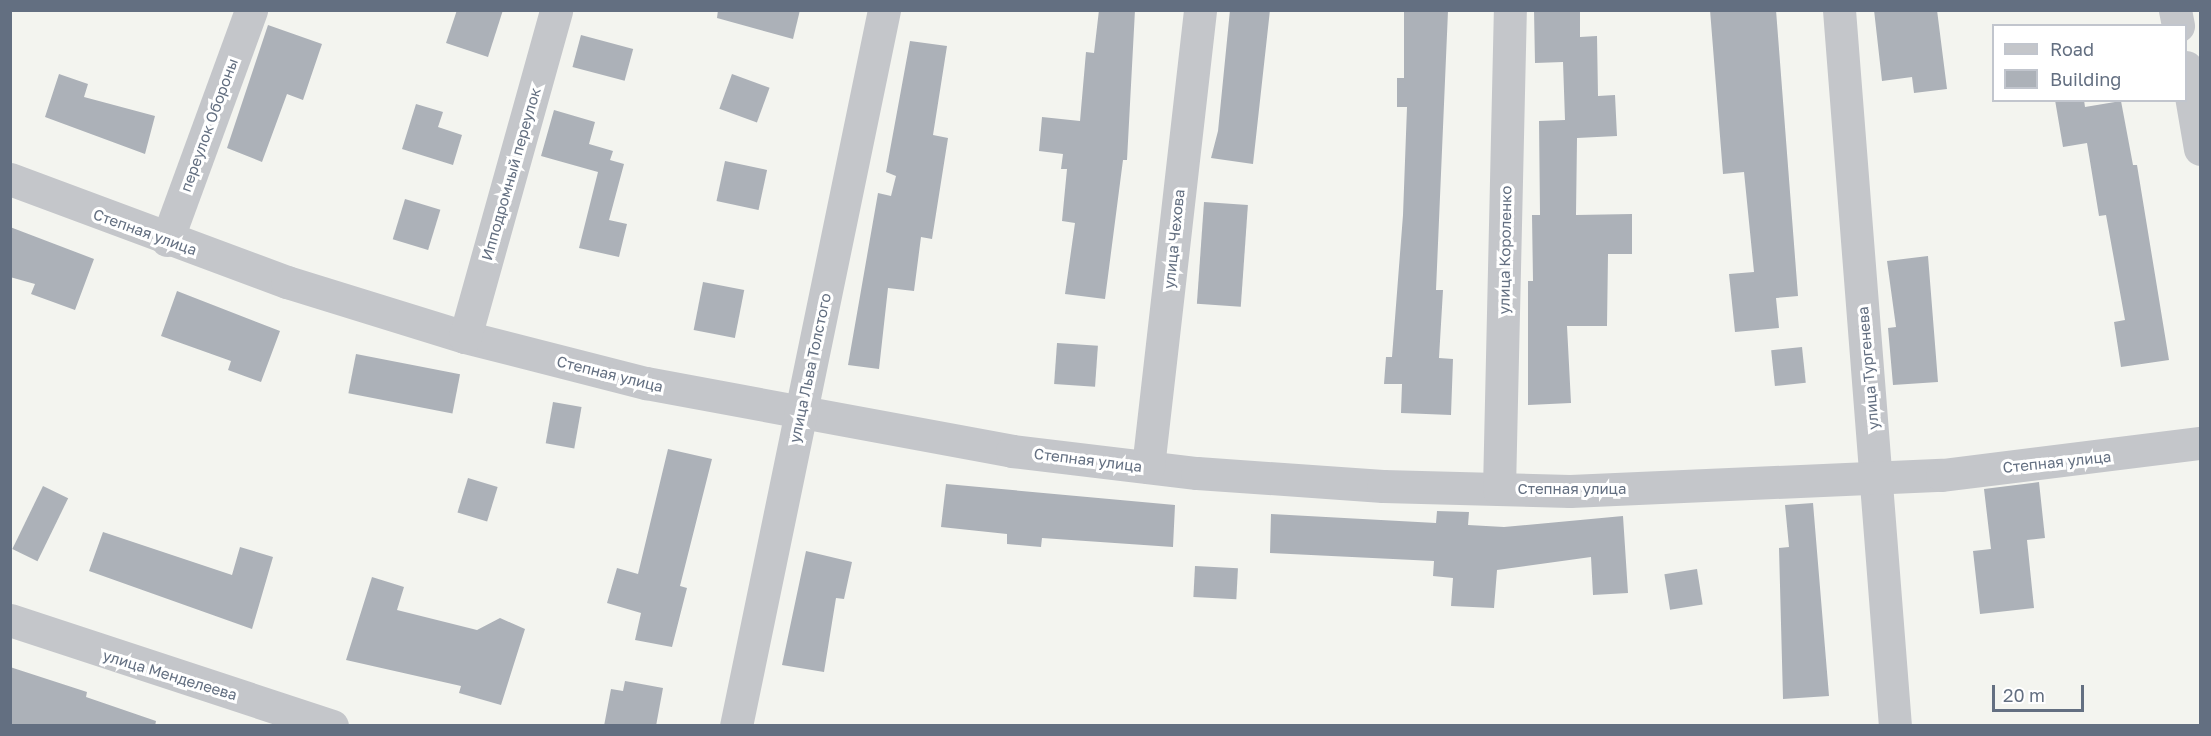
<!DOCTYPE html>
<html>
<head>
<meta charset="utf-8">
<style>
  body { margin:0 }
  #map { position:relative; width:2211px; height:736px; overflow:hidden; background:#f3f4ef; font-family:"Golos Text",sans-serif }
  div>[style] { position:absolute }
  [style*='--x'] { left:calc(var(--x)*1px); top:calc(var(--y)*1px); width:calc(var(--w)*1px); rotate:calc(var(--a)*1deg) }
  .building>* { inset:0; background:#acb1b8; transform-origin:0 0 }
  .minor>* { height:33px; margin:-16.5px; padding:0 16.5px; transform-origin:16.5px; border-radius:16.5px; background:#c4c6ca }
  span { translate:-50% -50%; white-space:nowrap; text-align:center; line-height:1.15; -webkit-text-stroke:6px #fff; paint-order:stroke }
  .street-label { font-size:15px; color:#636f81 }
  .frame { position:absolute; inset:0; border:12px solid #636f81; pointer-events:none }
  .legend { position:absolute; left:1992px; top:24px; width:195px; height:78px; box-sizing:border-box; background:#fff; border:2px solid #c1c5cd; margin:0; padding:8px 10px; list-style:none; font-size:18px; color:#636f81 }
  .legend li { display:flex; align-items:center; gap:12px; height:30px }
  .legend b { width:30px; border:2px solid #c1c5cd }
  .scale { position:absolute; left:1992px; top:685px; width:92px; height:27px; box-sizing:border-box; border:3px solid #636f81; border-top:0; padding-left:8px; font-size:18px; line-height:21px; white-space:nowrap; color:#636f81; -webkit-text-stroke:4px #fff; paint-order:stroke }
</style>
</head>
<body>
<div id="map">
  <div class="building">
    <i style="clip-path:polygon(457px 10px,503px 10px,488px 57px,446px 43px)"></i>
    <i style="clip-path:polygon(718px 10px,800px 10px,793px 39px,717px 18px)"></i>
    <i style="clip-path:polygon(1099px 10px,1135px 10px,1127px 160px,1123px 160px,1105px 299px,1065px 294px,1075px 223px,1062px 221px,1067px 169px,1061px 169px,1063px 154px,1039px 151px,1042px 117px,1080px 121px,1086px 52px,1094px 53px)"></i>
    <i style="clip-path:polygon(1230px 10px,1270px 10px,1253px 164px,1211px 158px,1218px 131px)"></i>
    <i style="clip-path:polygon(1534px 10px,1580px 10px,1580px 37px,1597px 36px,1598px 96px,1615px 95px,1617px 136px,1577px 138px,1576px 215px,1632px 214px,1632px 254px,1608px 254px,1607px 326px,1567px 326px,1571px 403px,1528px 405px,1528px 281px,1533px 281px,1532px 215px,1540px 215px,1539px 121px,1565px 120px,1563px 62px,1535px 63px)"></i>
    <i style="clip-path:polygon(1710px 10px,1776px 10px,1798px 296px,1776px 298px,1779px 328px,1735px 332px,1729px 274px,1754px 272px,1744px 172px,1723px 174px)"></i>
    <i style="clip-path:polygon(1874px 10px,1937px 10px,1947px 89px,1914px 93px,1912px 77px,1882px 81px)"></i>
    <i style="clip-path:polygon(1404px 11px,1448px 11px,1436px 290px,1443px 290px,1439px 358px,1453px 359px,1451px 415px,1401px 413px,1402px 384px,1384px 384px,1386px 357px,1392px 357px,1403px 215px,1407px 107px,1397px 107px,1397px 78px,1404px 78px)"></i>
    <i style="clip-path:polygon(268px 25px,322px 44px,303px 100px,287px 94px,262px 162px,227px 148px)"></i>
    <i style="left:581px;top:35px;width:54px;height:33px;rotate:15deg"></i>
    <i style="clip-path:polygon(910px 41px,947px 46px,933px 135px,948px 138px,932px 239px,921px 237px,914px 291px,888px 288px,879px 369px,848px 365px,878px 193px,891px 196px,896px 176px,886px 172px)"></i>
    <i style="clip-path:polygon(59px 74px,88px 84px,84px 97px,155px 116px,145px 154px,45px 117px)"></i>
    <i style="left:732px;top:74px;width:40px;height:37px;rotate:20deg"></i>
    <i style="clip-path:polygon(2055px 100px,2084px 100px,2085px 107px,2121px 101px,2133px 165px,2137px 165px,2169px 360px,2121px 367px,2114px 322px,2125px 320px,2106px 215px,2099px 216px,2087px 143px,2063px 147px)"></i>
    <i style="clip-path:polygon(416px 104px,443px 112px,438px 127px,462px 135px,453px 165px,402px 149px)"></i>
    <i style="clip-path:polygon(554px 110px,595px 122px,589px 144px,613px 151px,610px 160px,624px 164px,609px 220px,627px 224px,619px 257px,579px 248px,598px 172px,541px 156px)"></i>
    <i style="left:725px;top:161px;width:43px;height:41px;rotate:12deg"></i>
    <i style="left:405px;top:199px;width:37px;height:42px;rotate:17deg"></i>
    <i style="left:1204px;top:202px;width:44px;height:102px;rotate:4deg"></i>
    <i style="clip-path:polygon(10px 227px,94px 259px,75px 310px,31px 294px,35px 284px,10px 277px)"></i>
    <i style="clip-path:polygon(1928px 256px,1938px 382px,1893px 385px,1888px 328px,1896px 327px,1887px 261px)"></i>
    <i style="left:703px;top:282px;width:42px;height:49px;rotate:11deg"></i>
    <i style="clip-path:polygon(177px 291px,280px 331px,261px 382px,228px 370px,231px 361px,161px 336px)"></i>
    <i style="left:1057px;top:343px;width:41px;height:41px;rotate:4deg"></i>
    <i style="left:1802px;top:347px;width:36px;height:31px;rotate:84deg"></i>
    <i style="left:356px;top:354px;width:106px;height:40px;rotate:11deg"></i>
    <i style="left:553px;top:402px;width:29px;height:42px;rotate:10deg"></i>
    <i style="clip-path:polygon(668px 449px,712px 459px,680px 586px,687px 588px,672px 647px,635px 640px,641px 613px,607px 603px,617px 568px,638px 574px)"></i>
    <i style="left:468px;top:478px;width:31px;height:36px;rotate:17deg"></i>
    <i style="clip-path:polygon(2039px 482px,2045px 538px,2027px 540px,2034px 608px,1980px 614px,1973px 551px,1991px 549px,1984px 489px)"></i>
    <i style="clip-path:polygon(946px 484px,1175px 505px,1173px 547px,1042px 538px,1041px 547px,1007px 544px,1007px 534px,941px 527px)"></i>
    <i style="left:43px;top:486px;width:28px;height:70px;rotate:26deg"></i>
    <i style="clip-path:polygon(1813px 503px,1829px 696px,1783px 699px,1779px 548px,1789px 547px,1785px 505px)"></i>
    <i style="clip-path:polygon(1437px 511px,1469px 512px,1468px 525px,1504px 527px,1623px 516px,1628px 593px,1593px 595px,1591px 557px,1497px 570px,1494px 608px,1451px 606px,1453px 578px,1433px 576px,1434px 561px,1270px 553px,1271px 514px,1436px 523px)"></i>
    <i style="clip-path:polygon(103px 532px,232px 575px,240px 547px,273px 557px,252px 629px,89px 571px)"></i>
    <i style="clip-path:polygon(806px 551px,852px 562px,844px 599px,836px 598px,824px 672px,782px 665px)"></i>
    <i style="left:1195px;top:566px;width:43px;height:31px;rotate:3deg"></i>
    <i style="left:1697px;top:569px;width:36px;height:33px;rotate:81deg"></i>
    <i style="clip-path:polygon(372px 577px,404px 587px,397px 610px,477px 630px,500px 618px,525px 629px,501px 705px,459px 693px,461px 686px,346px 660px)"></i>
    <i style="clip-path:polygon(10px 667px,87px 692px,86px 697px,156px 721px,155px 726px,10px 726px)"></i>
    <i style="clip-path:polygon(625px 681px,663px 688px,656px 726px,604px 726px,611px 689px,623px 691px)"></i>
  </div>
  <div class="minor">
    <i style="--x:1839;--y:10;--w:718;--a:85.53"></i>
    <i style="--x:2175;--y:10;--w:16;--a:79"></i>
    <i style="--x:2186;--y:67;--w:83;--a:80.3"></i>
    <i style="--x:10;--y:179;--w:296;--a:20.4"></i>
    <i style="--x:287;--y:282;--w:186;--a:17.2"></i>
    <i style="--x:465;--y:337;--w:187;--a:14.3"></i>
    <i style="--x:646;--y:383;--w:372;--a:10.5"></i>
    <i style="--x:1012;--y:451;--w:186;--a:6.8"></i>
    <i style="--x:1197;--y:473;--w:186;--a:4"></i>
    <i style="--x:1383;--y:486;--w:187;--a:1.5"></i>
    <i style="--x:1570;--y:491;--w:372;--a:-2.5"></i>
    <i style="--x:1942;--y:475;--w:260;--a:-7.1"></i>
    <i style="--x:167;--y:240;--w:245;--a:-69.9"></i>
    <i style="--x:465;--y:337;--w:339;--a:-74.4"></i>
    <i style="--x:1148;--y:467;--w:460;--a:-83.5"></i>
    <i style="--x:1499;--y:489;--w:479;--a:-88.7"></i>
    <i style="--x:10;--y:620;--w:339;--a:18.2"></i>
    <i style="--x:736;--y:726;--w:731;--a:-78.32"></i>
  </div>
  <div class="street-label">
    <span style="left:209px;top:125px;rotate:-70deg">переулок Обороны</span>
    <span style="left:511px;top:174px;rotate:-74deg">Ипподромный переулок</span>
    <span style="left:145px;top:232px;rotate:20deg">Степная улица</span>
    <span style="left:1174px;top:239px;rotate:-84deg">улица Чехова</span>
    <span style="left:1505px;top:250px;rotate:-89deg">улица Короленко</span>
    <span style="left:810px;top:368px;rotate:-78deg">улица Льва Толстого</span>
    <span style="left:1868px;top:368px;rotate:-95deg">улица Тургенева</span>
    <span style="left:610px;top:374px;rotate:14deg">Степная улица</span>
    <span style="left:1088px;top:460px;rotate:7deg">Степная улица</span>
    <span style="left:2057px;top:462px;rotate:-6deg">Степная улица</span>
    <span style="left:1572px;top:489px">Степная улица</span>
    <span style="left:170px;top:675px;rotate:17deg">улица Менделеева</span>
  </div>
  <div class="frame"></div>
  <ul class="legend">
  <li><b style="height:8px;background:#c4c6ca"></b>Road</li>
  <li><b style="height:16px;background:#acb1b8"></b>Building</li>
  </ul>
  <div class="scale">20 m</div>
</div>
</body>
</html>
